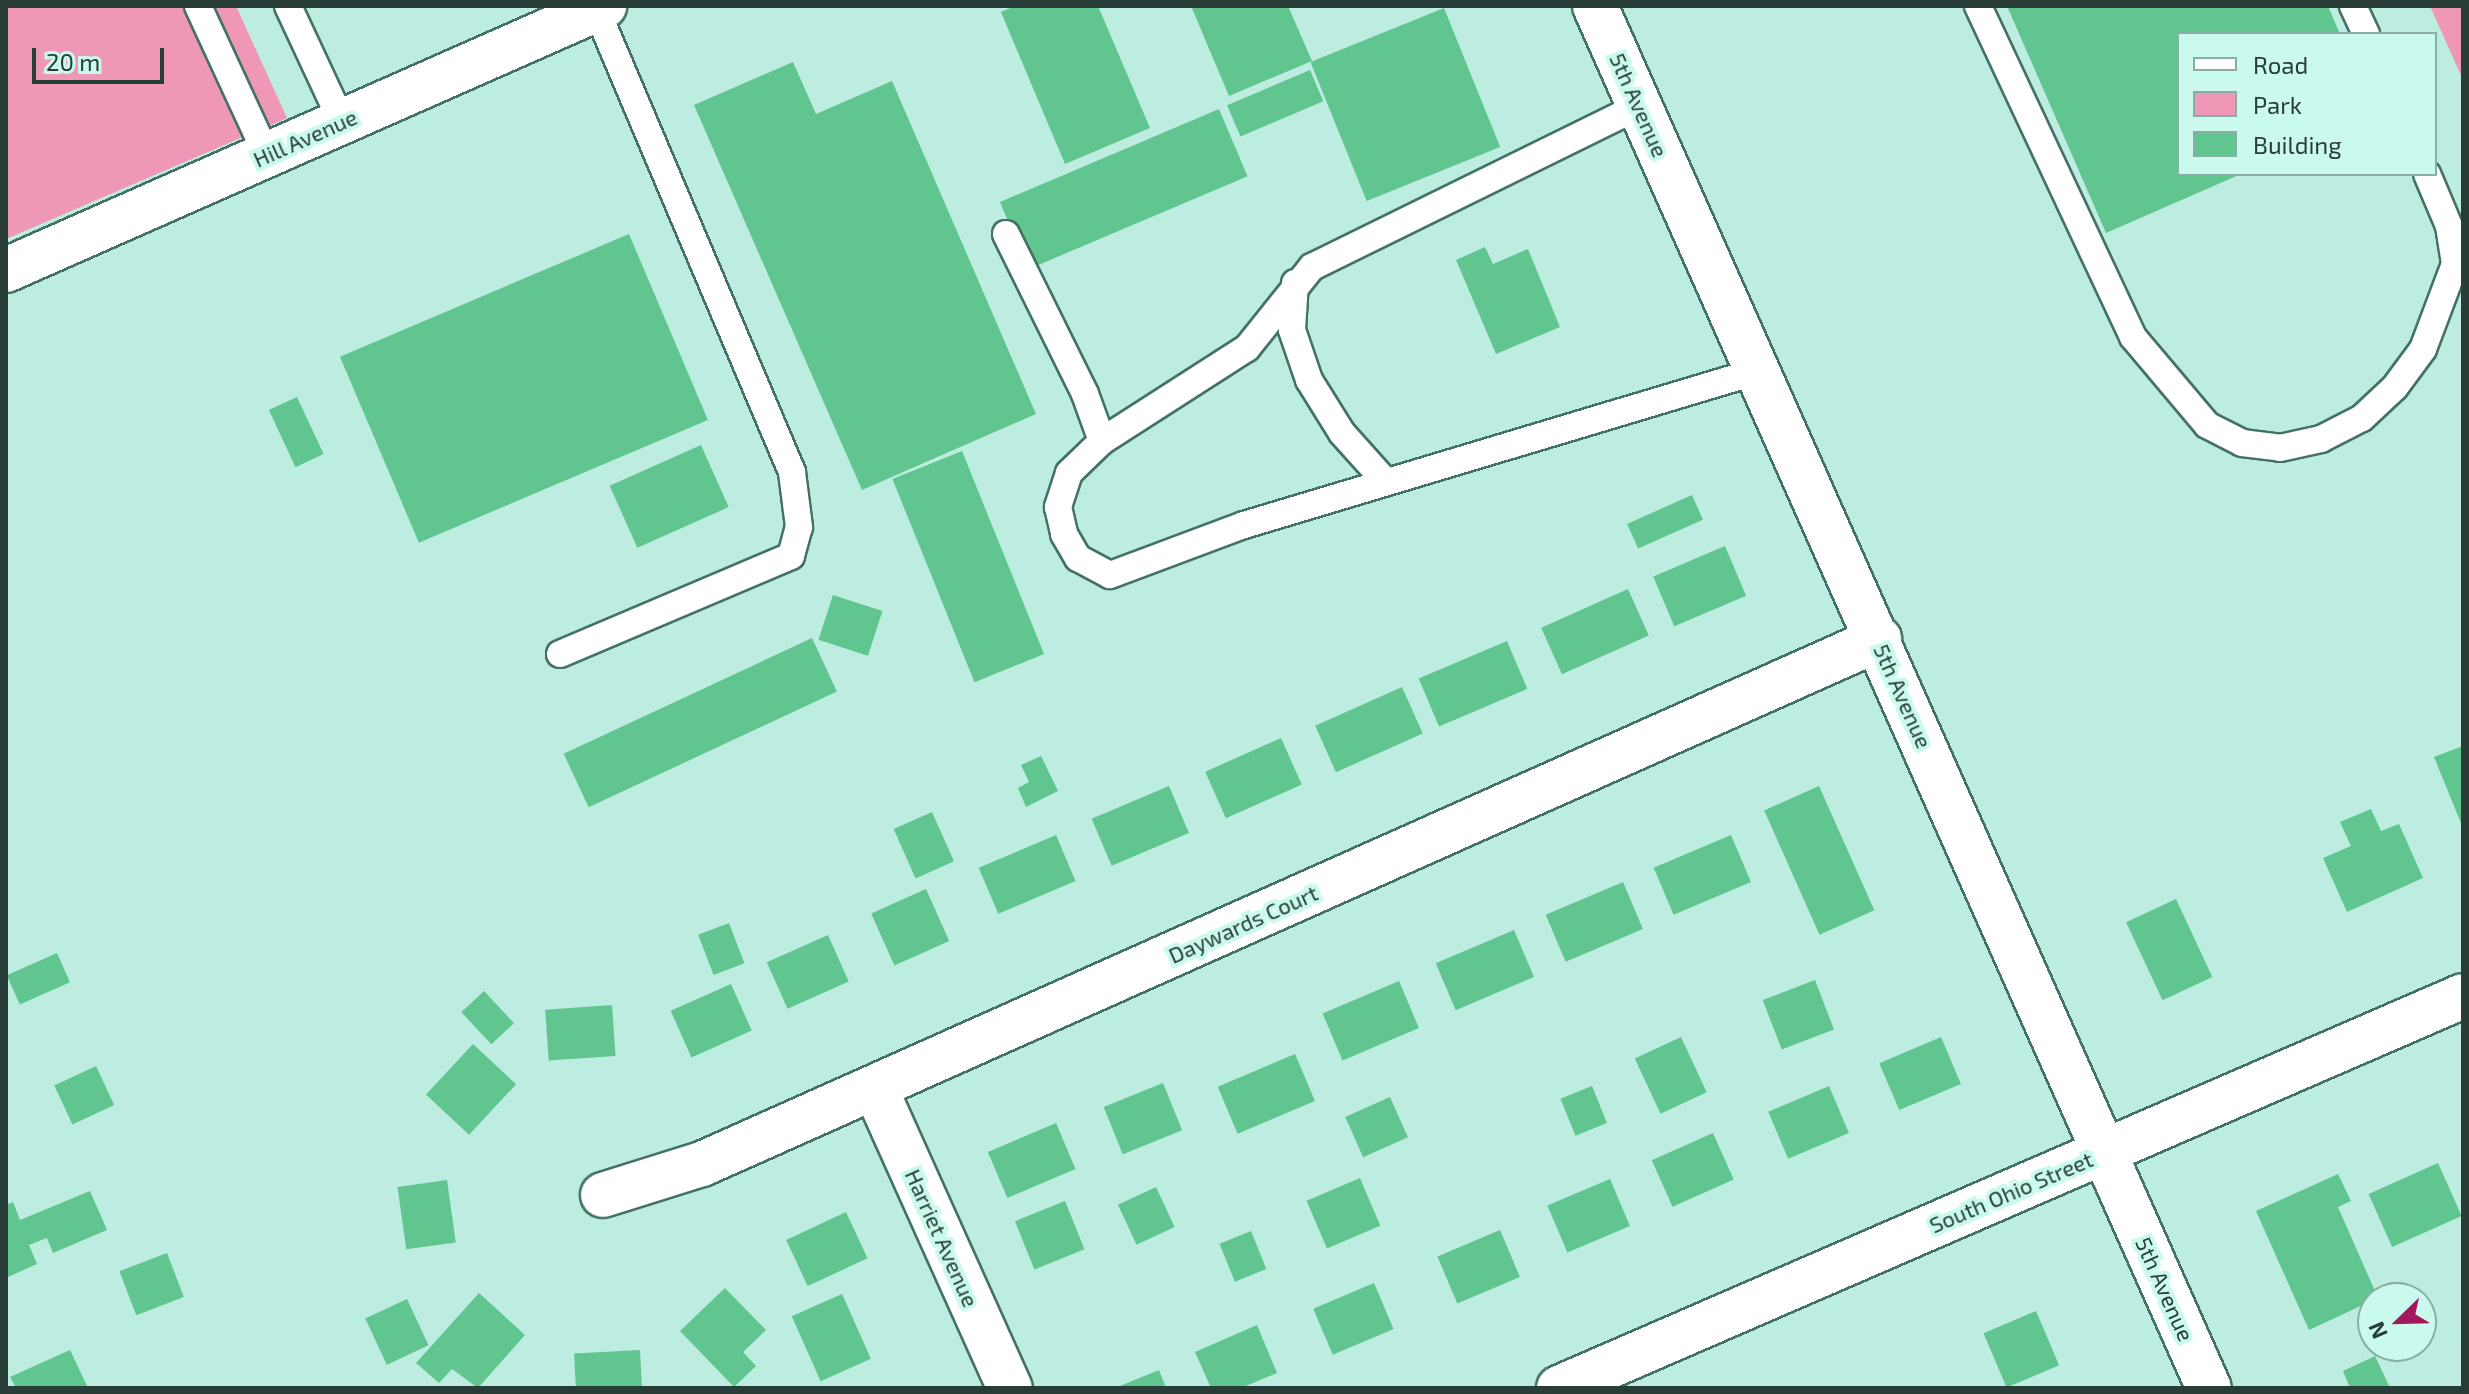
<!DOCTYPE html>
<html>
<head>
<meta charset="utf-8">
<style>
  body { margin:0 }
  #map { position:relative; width:2469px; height:1394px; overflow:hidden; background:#bcede0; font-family:"Exo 2",sans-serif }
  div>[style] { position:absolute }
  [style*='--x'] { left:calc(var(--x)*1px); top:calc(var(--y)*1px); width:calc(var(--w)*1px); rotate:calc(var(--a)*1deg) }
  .green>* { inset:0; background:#ef97b6 }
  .building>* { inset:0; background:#61c58f; transform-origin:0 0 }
  .roads { filter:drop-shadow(2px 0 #447167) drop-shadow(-2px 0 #447167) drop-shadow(0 2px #447167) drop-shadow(0 -2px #447167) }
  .service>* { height:26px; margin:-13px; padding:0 13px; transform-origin:13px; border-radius:13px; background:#fff }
  .minor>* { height:44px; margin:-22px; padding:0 22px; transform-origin:22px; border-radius:22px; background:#fff }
  .primary>* { height:44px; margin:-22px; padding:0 22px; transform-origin:22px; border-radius:22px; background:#fff }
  span { translate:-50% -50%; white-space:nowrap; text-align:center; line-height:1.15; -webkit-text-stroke:8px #c9faed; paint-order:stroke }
  .street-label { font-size:22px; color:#293d38 }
  .frame { position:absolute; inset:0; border:8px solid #293d38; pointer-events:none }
  .legend { position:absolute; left:2177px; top:32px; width:260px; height:144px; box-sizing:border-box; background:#c9faed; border:2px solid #89aea5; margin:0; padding:10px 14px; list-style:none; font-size:24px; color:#293d38 }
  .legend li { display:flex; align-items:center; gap:16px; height:40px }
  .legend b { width:40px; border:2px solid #89aea5 }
  .north { position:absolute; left:2357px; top:1282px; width:80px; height:80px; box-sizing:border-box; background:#c9faed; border:2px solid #89aea5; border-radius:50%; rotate:247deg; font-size:22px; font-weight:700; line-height:32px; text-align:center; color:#293d38 }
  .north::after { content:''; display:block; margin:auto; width:28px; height:36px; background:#a4175d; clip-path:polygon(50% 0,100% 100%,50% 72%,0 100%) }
  .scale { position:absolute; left:32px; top:48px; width:132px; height:36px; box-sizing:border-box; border:4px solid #293d38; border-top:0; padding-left:10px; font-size:24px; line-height:28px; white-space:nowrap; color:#293d38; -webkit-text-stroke:6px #c9faed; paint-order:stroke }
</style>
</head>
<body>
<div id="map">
  <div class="green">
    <i style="clip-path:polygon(6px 6px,236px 6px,287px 118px,6px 239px)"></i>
    <i style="clip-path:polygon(2430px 6px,2463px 6px,2463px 80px)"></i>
  </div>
  <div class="building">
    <i style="clip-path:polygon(1015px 6px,1098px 6px,1150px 128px,1065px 164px,1001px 12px)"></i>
    <i style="clip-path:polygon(1191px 6px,1288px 6px,1312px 61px,1229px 96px)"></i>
    <i style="clip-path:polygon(2007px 6px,2328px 6px,2340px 34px,2179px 34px,2179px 174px,2241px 174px,2106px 233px)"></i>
    <i style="left:1444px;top:8px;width:150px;height:144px;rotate:68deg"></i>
    <i style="clip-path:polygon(793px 62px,816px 114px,892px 81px,1036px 414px,862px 490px,694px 105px)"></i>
    <i style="left:1310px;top:70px;width:34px;height:90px;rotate:67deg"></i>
    <i style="left:1219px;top:109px;width:73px;height:238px;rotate:67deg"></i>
    <i style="left:629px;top:234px;width:202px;height:314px;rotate:67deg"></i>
    <i style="clip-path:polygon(1485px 247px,1493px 264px,1528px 249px,1560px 327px,1496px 354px,1456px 260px)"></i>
    <i style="left:297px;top:397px;width:63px;height:31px;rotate:65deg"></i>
    <i style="left:701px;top:445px;width:68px;height:100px;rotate:66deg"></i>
    <i style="left:962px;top:451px;width:219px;height:75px;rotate:68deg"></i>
    <i style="left:1692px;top:495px;width:27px;height:71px;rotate:66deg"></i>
    <i style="left:1725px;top:546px;width:54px;height:78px;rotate:67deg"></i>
    <i style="left:1628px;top:589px;width:51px;height:95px;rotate:66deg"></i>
    <i style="left:833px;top:595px;width:52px;height:47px;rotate:18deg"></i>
    <i style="left:812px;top:638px;width:59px;height:274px;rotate:65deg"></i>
    <i style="left:1507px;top:641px;width:52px;height:96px;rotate:67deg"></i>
    <i style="left:1402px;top:687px;width:51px;height:95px;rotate:66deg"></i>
    <i style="left:1281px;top:738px;width:51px;height:83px;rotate:66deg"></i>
    <i style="clip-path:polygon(2463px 746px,2463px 828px,2434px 757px)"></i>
    <i style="clip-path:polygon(1041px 756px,1058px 791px,1026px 807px,1018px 788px,1029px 782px,1021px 765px)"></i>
    <i style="left:1169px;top:786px;width:51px;height:84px;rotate:67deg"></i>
    <i style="left:1819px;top:786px;width:136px;height:60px;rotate:66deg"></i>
    <i style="clip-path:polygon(2371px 809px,2381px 831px,2399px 824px,2423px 878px,2347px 912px,2323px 858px,2351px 846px,2340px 822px)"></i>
    <i style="left:932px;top:812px;width:54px;height:42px;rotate:66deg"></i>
    <i style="left:1056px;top:835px;width:50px;height:84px;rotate:67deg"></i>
    <i style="left:1731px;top:835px;width:51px;height:84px;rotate:67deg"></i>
    <i style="left:1623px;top:882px;width:51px;height:84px;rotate:67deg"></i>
    <i style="left:926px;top:889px;width:57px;height:60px;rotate:66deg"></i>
    <i style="left:2176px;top:899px;width:86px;height:55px;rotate:65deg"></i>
    <i style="left:729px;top:923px;width:43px;height:33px;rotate:69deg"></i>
    <i style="left:1514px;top:930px;width:51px;height:85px;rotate:67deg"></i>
    <i style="left:828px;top:935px;width:51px;height:67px;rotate:66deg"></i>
    <i style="left:57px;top:953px;width:32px;height:55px;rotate:66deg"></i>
    <i style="left:1815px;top:980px;width:53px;height:56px;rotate:69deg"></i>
    <i style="left:1399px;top:981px;width:51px;height:83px;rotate:67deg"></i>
    <i style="left:731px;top:984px;width:51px;height:66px;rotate:66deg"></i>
    <i style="left:484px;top:991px;width:44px;height:31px;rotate:47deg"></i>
    <i style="left:612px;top:1005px;width:51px;height:67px;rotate:86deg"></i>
    <i style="left:1681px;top:1037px;width:61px;height:51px;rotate:65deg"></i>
    <i style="left:1941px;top:1037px;width:51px;height:67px;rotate:67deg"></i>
    <i style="left:473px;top:1044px;width:59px;height:69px;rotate:43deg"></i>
    <i style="left:1295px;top:1054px;width:51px;height:84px;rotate:67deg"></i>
    <i style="left:96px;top:1066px;width:43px;height:46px;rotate:65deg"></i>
    <i style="left:1163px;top:1083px;width:51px;height:64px;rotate:68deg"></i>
    <i style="left:1592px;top:1086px;width:40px;height:34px;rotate:68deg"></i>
    <i style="left:1829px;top:1086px;width:51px;height:66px;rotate:67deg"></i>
    <i style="left:1390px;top:1097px;width:44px;height:49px;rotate:66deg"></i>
    <i style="left:1056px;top:1123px;width:50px;height:74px;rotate:67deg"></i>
    <i style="left:1713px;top:1133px;width:51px;height:67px;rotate:66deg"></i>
    <i style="left:2438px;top:1163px;width:58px;height:76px;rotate:66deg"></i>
    <i style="clip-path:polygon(2338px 1174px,2351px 1201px,2338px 1207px,2378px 1298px,2309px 1330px,2256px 1211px)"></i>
    <i style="left:1360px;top:1178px;width:52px;height:58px;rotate:67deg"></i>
    <i style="left:1610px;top:1179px;width:51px;height:68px;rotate:67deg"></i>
    <i style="left:447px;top:1180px;width:63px;height:50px;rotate:82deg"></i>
    <i style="left:1156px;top:1187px;width:44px;height:42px;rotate:65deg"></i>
    <i style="clip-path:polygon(90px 1191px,107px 1230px,53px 1253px,47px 1238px,29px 1245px,37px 1264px,6px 1278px,6px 1205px,13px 1202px,20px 1220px)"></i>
    <i style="left:1065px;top:1201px;width:52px;height:54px;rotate:68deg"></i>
    <i style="left:846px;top:1212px;width:51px;height:66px;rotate:65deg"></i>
    <i style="left:1500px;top:1230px;width:51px;height:68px;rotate:67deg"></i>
    <i style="left:1251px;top:1231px;width:41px;height:34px;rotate:68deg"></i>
    <i style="left:167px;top:1253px;width:47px;height:51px;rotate:69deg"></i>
    <i style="left:1374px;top:1283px;width:50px;height:66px;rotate:67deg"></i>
    <i style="clip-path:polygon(725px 1288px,766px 1330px,743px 1352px,756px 1366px,734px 1387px,680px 1331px)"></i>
    <i style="clip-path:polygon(479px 1293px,525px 1335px,478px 1388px,452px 1369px,439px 1383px,416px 1363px)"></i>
    <i style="left:842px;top:1294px;width:71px;height:55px;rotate:66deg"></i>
    <i style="left:407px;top:1299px;width:51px;height:46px;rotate:65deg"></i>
    <i style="left:2036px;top:1311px;width:59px;height:57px;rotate:67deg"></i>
    <i style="clip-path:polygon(1257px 1325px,1277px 1373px,1241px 1388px,1211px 1388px,1195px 1352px)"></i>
    <i style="clip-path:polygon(70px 1350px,88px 1388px,16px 1388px,10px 1377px)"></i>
    <i style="left:640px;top:1350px;width:38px;height:66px;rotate:87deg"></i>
    <i style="clip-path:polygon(2375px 1356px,2390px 1388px,2350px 1388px,2343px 1371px)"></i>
    <i style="clip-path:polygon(1159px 1370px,1166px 1388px,1115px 1388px)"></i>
  </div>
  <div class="roads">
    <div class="service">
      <i style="--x:198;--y:6;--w:164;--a:65.2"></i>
      <i style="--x:288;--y:6;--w:128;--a:65"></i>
      <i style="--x:1978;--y:6;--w:365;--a:64.9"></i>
      <i style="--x:2133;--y:337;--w:115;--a:49.9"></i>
      <i style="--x:2207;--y:425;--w:39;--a:27"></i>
      <i style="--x:2242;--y:443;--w:38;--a:7"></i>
      <i style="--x:2280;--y:448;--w:42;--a:-12.4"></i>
      <i style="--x:2321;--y:439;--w:46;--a:-27.1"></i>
      <i style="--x:2362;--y:418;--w:45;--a:-43.2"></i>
      <i style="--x:2395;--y:387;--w:47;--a:-53.6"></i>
      <i style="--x:2423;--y:349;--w:91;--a:-69.4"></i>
      <i style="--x:2455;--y:264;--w:38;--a:-99"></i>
      <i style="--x:2449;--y:226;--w:56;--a:-112.9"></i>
      <i style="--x:2353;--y:6;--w:31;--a:65"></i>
      <i style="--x:1006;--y:234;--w:178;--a:63.7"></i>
      <i style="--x:1085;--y:394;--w:50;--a:70.1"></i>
      <i style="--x:1102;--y:441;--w:46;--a:135.9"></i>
      <i style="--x:1069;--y:473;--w:36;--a:108"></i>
      <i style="--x:1058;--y:507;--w:28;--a:77"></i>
      <i style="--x:1064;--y:534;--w:28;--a:60"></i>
      <i style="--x:1078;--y:558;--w:36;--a:28"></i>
      <i style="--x:1110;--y:575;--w:143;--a:-20.5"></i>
      <i style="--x:1244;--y:525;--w:537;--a:-16.68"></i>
      <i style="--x:1295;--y:283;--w:47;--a:93.7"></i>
      <i style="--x:1292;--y:330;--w:53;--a:71.2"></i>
      <i style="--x:1309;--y:380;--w:62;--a:58.1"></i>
      <i style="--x:1342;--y:433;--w:66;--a:48.1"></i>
      <i style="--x:1102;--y:441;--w:172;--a:-32.7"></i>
      <i style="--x:1247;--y:348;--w:104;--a:-51.3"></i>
      <i style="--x:1312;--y:267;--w:364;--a:-26.2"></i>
      <i style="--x:560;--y:654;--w:251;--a:-23"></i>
      <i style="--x:791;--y:556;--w:30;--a:-75"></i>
      <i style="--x:799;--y:527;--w:55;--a:-97.3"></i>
      <i style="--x:792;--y:472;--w:503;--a:-112.94"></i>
    </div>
    <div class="minor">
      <i style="--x:1595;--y:6;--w:1512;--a:66.05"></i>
      <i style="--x:875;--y:1088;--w:329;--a:65.8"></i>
      <i style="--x:603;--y:1195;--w:104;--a:-17.4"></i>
      <i style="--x:702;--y:1164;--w:1289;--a:-24.04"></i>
      <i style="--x:1559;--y:1388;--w:985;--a:-23.44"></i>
    </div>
    <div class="primary">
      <i style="--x:6;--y:270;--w:654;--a:-23.82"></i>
    </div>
  </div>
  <div class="street-label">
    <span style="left:1639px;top:105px;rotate:66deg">5th Avenue</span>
    <span style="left:305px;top:138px;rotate:-24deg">Hill Avenue</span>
    <span style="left:1903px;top:696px;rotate:66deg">5th Avenue</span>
    <span style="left:1243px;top:924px;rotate:-24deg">Daywards Court</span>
    <span style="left:2011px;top:1192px;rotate:-23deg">South Ohio Street</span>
    <span style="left:942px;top:1238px;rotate:66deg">Harriet Avenue</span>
    <span style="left:2165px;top:1289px;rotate:66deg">5th Avenue</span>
  </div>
  <div class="frame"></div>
  <ul class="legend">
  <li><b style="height:10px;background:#fff"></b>Road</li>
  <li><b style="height:22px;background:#ef97b6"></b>Park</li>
  <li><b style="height:22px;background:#61c58f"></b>Building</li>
  </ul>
  <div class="north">N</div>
  <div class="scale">20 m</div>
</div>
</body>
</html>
